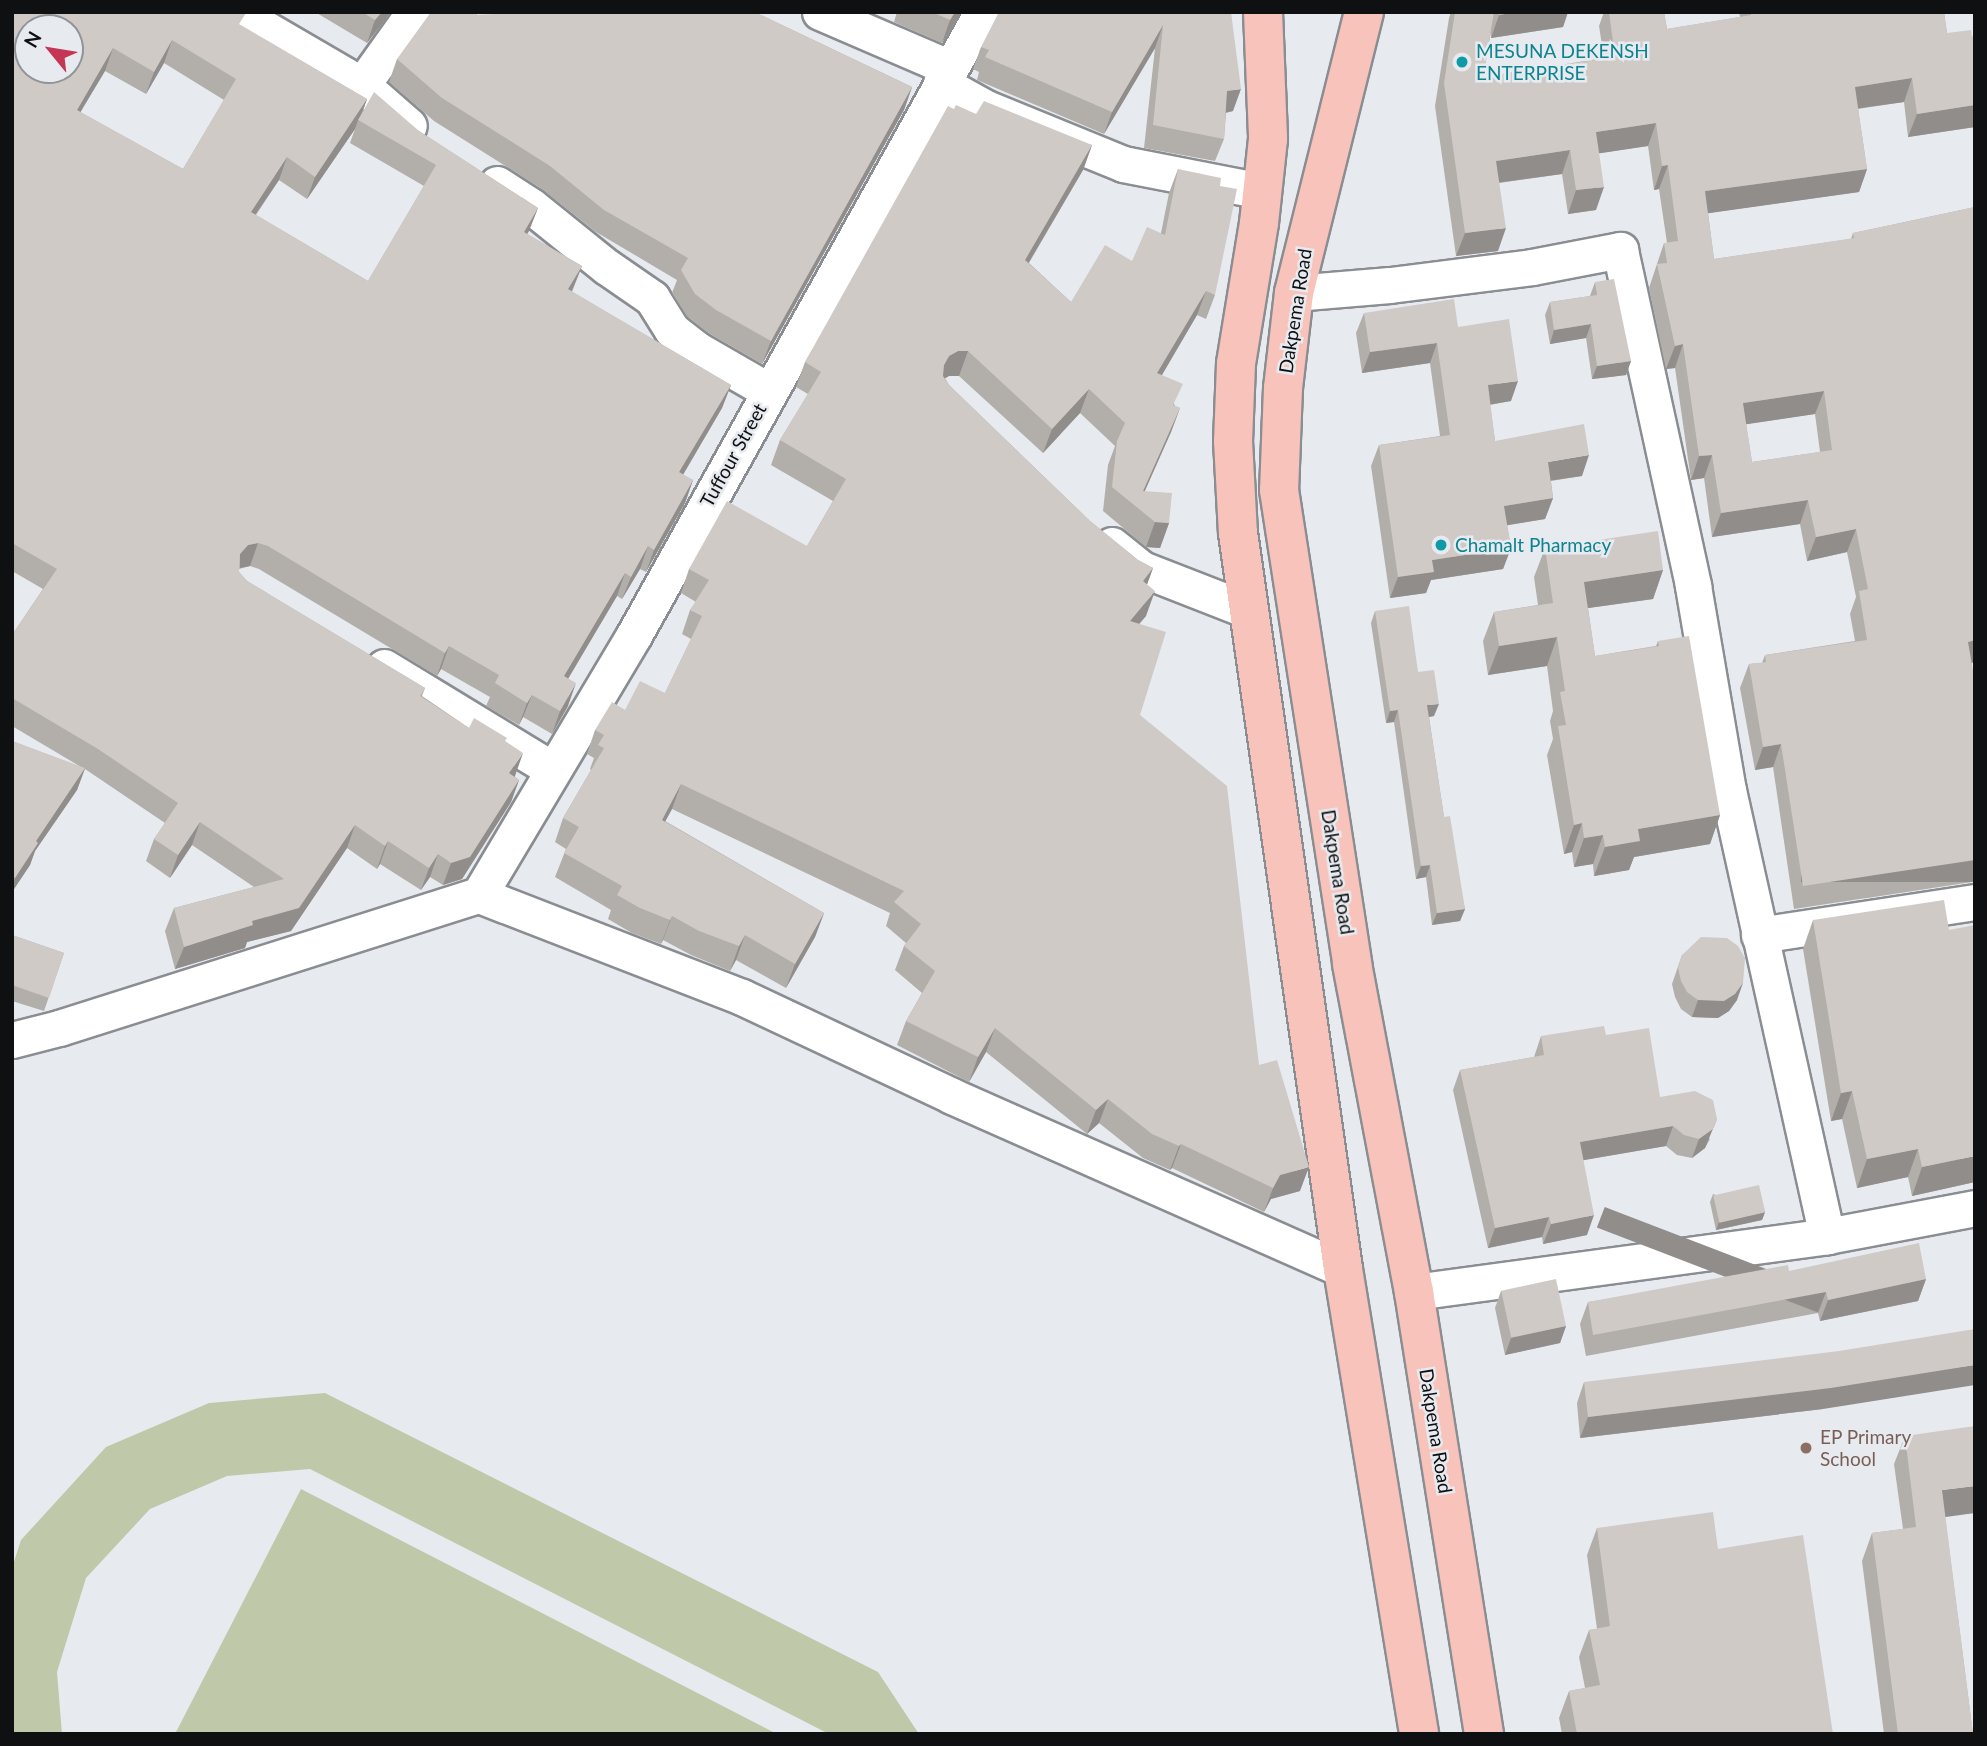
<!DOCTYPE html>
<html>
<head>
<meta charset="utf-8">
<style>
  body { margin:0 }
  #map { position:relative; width:1987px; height:1746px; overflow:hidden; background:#e7ebf0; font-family:Lato,sans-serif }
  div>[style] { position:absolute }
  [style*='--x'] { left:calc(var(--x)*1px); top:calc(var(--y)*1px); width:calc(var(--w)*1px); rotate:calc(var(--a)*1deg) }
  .green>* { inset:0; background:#bfc9aa }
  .roads { filter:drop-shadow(2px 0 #8a8d91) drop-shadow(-2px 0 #8a8d91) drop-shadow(0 2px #8a8d91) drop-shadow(0 -2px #8a8d91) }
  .minor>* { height:35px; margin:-17.5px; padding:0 17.5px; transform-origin:17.5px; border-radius:17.5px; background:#fff }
  .trunk>* { height:38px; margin:-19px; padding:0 19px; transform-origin:19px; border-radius:19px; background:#f8c3ba }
  .wall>* { inset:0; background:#b2aeaa }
  .shaded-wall>* { inset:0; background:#918d8b; transform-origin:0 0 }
  .building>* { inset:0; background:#cfcac6; transform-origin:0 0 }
  .dots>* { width:19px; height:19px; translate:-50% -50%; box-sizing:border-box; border:4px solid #e7ebf0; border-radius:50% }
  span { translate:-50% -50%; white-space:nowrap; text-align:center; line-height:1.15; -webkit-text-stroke:5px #e7ebf0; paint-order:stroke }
  .culture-label { font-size:19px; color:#0d838f }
  .left { translate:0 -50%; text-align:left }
  .street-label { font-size:19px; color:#0f1012 }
  .education-label { font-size:19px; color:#785e54 }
  .frame { position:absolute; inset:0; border:14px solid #0f1012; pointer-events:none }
  .north { position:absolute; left:14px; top:14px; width:70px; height:70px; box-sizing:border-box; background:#e7ebf0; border:2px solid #919397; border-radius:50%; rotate:300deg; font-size:19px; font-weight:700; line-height:28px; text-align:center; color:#0f1012 }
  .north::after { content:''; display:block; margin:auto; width:24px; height:32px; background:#c53554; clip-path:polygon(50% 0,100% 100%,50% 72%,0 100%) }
</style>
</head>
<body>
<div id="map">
  <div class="green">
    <i style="clip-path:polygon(325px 1393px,878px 1672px,919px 1734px,829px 1734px,310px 1469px,227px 1476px,150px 1509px,86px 1578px,57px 1672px,62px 1734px,12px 1734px,12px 1568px,21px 1540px,106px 1447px,209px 1403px)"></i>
    <i style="clip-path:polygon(301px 1489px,777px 1734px,175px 1734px)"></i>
  </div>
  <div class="roads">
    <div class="minor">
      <i style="--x:237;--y:12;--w:145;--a:30.3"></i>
      <i style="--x:362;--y:85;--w:90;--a:-54.5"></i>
      <i style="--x:820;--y:12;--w:142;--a:23.3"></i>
      <i style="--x:941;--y:83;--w:51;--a:29.1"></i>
      <i style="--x:986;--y:108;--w:148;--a:22.2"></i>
      <i style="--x:1123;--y:164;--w:142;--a:11"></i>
      <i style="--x:362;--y:85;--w:62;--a:41.1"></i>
      <i style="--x:497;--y:184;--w:40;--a:32.9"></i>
      <i style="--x:531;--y:206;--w:97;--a:38.8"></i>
      <i style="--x:607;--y:267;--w:55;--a:34.6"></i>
      <i style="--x:652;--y:298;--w:38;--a:58"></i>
      <i style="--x:672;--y:330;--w:31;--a:38"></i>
      <i style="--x:696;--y:349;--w:84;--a:29.9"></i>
      <i style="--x:1294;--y:293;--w:96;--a:-4.8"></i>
      <i style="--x:1390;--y:285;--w:143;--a:-7.2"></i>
      <i style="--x:1532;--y:267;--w:90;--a:-10.9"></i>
      <i style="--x:1620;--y:250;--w:344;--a:77.7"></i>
      <i style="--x:1693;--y:586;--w:207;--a:80.3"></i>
      <i style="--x:1728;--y:790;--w:457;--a:77.5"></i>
      <i style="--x:1112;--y:545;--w:38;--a:39"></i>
      <i style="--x:1142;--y:569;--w:116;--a:21.3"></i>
      <i style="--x:384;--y:667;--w:197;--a:31.3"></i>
      <i style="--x:479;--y:895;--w:303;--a:-59.2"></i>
      <i style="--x:634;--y:635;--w:714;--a:-60.81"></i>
      <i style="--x:1759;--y:935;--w:219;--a:-8.7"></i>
      <i style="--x:12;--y:1040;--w:49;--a:-14.3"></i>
      <i style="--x:59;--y:1028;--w:441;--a:-17.6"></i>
      <i style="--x:479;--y:895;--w:282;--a:21.2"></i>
      <i style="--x:742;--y:997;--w:232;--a:25.2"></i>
      <i style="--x:952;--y:1096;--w:428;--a:23.9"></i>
      <i style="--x:1414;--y:1292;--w:417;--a:-7.7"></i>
      <i style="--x:1827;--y:1236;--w:151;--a:-10.7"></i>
    </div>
    <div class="trunk">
      <i style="--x:1263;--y:12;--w:127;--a:87.7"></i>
      <i style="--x:1268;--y:139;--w:84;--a:96.1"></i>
      <i style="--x:1259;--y:223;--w:143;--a:99.3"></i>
      <i style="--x:1236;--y:364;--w:77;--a:92.2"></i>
      <i style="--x:1233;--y:441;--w:92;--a:86.9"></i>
      <i style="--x:1238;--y:533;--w:743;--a:81.88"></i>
      <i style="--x:1343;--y:1269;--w:471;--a:80.7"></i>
      <i style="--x:1364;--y:12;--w:290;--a:104"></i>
      <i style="--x:1294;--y:293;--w:96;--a:96.6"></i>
      <i style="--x:1283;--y:388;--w:102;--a:92.2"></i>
      <i style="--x:1279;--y:490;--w:480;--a:81.2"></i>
      <i style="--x:1352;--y:964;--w:334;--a:79.3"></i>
      <i style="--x:1414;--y:1292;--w:448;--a:81"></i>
    </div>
  </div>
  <div class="wall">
    <i style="clip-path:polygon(evenodd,12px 12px,241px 26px,367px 99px,363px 111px,419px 131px,538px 208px,527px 234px,582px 266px,572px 292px,731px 385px,722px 408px,683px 475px,693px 480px,685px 503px,646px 572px,640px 569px,622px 599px,617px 596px,568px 679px,568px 706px,552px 734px,523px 717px,519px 725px,486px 706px,490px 697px,441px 669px,437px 676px,259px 569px,250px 566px,239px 569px,239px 572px,247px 581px,425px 688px,422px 696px,469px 728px,505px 741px,514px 776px,519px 780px,511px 802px,462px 879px,443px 885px,430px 877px,421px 890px,380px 864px,377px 869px,347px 848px,291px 931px,247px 942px,245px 948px,175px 969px,165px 931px,174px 908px,254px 887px,192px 845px,170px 878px,146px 861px,154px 839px,165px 823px,85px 769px,77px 790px,35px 851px,30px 865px,12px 892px,12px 741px,81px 767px,12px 726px,12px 635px,43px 589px,12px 571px,12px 12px,164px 63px,224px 100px,183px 169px,80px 112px,105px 71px,146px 94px,164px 63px,12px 12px,355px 129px,350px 143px,424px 186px,368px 281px,256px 215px,279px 180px,307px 199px,355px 129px)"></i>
    <i style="clip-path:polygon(315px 12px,391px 12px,367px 43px)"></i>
    <i style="clip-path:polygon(897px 12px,961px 12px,942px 43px,894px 22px)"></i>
    <i style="clip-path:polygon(1231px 12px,1233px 111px,1226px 113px,1224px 139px,1215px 161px,1144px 148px,1155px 48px,1104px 134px,977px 80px,979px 72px,973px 69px,981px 47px)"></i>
    <i style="clip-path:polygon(evenodd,1451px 12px,1568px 12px,1563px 27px,1491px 38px,1491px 32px,1483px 77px,1604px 58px,1599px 26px,1604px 12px,1664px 12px,1667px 29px,1740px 17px,1739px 12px,1944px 12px,1947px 33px,1975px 37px,1975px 127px,1908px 137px,1904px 102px,1858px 109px,1867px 169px,1859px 192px,1708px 213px,1714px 259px,1851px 239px,1853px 233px,1975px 207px,1975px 662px,1972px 663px,1972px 882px,1794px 909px,1773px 767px,1755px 770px,1740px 688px,1749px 664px,1762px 663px,1765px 655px,1855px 641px,1850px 614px,1856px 597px,1847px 552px,1807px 561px,1800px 524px,1712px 537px,1704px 478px,1691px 480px,1675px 368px,1666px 369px,1649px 288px,1664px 243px,1667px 243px,1659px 189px,1654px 190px,1648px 146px,1599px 153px,1596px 210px,1568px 214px,1562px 174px,1499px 183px,1498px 251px,1456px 256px,1435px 106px,1449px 18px,1451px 12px,1815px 414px,1820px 452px,1752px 462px,1746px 424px,1815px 414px)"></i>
    <i style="clip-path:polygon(481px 15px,761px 15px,912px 87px,904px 110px,762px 364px,707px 332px,687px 316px,672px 293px,677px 280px,596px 232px,542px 189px,434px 121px,389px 82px,397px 59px)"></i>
    <i style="clip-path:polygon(954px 109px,976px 114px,1092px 145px,1083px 170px,1029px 263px,1071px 302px,1132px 261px,1161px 233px,1169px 193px,1178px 169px,1215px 295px,1206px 319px,1197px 315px,1162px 375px,1175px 406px,1180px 408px,1171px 432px,1145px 491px,1169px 523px,1160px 548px,1146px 547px,1103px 511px,1108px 465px,1115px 446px,1080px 413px,1043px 453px,959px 376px,949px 376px,945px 378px,949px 385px,1090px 521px,1138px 560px,1153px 568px,1147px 584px,1146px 616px,1139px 624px,1140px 715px,1300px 1191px,1271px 1199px,1264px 1212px,1172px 1168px,1170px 1170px,1143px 1158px,1099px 1123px,1087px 1134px,986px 1052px,969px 1082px,897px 1045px,906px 1021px,922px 993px,895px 970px,904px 946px,906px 943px,886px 926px,890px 913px,672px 809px,665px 821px,824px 913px,815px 937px,786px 988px,736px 960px,730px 971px,691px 955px,663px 940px,661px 944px,632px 933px,608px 919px,611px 910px,555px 877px,566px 849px,555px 842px,563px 818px,591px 770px,590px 769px,594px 758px,587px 754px,595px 730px,625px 710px,665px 693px,691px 639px,682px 634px,690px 610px,696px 602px,681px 593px,689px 569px,807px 546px,833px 501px,771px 465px,780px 440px,808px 394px,796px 387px,805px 362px)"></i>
    <i style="clip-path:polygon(1595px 282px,1631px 361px,1626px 375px,1592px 379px,1586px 338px,1550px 344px,1545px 315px,1550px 302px,1590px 296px)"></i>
    <i style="clip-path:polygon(1364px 313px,1458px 327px,1511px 401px,1490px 405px,1495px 441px,1582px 476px,1551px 481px,1553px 498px,1545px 519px,1507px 525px,1511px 548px,1503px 569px,1431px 580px,1426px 593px,1390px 598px,1371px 466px,1379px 445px,1440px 436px,1430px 363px,1362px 373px,1356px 333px)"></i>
    <i style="clip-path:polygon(1545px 548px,1663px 570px,1653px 599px,1588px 608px,1595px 656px,1656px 646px,1658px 641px,1720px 815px,1710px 844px,1634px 857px,1629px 870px,1594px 876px,1593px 864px,1574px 867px,1572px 852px,1564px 854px,1547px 755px,1553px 739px,1550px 721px,1553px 711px,1547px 666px,1488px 675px,1483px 641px,1494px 612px,1538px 605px,1534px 577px)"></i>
    <i style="clip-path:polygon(1375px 611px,1418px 672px,1434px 716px,1429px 717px,1444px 817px,1465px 909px,1460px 921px,1432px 925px,1426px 877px,1416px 879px,1394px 722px,1386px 723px,1371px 623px)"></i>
    <i style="clip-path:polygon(1813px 920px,1975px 1182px,1912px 1196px,1908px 1177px,1857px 1188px,1842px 1119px,1831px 1121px,1803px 949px)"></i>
    <i style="clip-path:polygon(12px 935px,64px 953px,44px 1011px,12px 1001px)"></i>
    <i style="clip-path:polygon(1682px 955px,1737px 1000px,1729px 1011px,1718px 1018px,1692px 1017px,1681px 1009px,1675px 997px,1672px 984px)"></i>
    <i style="clip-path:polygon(1606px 1035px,1660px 1097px,1710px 1139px,1705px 1148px,1692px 1158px,1677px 1155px,1666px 1146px,1583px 1160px,1587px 1235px,1543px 1244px,1542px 1237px,1488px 1248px,1453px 1090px,1460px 1070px,1534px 1057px,1541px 1036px)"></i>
    <i style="clip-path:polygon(1713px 1194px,1765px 1212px,1762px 1220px,1716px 1230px,1710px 1202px)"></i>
    <i style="clip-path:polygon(1789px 1271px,1926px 1279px,1918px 1301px,1820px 1321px,1818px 1313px,1586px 1356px,1580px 1324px,1588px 1302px)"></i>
    <i style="clip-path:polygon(1501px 1291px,1566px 1326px,1560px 1343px,1505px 1355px,1495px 1308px)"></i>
    <i style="clip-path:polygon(1584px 1382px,1823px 1409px,1580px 1438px,1577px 1403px)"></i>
    <i style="clip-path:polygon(1905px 1436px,1945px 1517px,1973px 1734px,1884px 1734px,1862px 1561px,1872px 1533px,1903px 1529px,1894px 1464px)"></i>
    <i style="clip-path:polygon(1597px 1528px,1718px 1549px,1833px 1734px,1562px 1734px,1559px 1718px,1569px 1691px,1585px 1688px,1579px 1657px,1589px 1630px,1597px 1629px,1587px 1555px)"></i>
  </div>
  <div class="shaded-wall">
    <i style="clip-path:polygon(382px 12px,391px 12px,367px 43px,375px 20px)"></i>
    <i style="clip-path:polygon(955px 12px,961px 12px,942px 43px,950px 20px)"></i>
    <i style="clip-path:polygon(1516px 12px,1568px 12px,1563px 27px,1491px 38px,1499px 15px)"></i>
    <i style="clip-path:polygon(1163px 25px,1155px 48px,1104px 134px,1112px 112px)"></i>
    <i style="clip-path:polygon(172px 40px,164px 63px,146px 94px,154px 72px)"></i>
    <i style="clip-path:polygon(113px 48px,105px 71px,68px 133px,77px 110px)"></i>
    <i style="clip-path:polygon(1912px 78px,1904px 102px,1847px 110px,1855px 87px)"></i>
    <i style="clip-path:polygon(912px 87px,904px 110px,762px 364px,771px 341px)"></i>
    <i style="clip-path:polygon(1241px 89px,1233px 111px,1219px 114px,1227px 91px)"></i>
    <i style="clip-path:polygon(367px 99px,359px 121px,358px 120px,355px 129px,307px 199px,315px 177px)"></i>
    <i style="clip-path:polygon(1975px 105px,1975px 127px,1908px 137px,1917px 114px)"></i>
    <i style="clip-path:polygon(1656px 123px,1648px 146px,1588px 155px,1596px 132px)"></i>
    <i style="clip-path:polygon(1092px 145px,1083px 170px,1016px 284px,1025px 260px)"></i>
    <i style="clip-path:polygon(1570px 150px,1562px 174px,1488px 184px,1496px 161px)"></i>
    <i style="clip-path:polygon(287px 157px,279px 180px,242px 234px,251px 212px)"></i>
    <i style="clip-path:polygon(1668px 165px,1659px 189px,1654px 190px,1662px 166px)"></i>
    <i style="clip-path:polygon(1867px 169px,1859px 192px,1696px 215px,1705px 191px)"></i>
    <i style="clip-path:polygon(1604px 187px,1596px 210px,1568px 214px,1576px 190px)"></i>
    <i style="clip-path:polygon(538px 208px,529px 231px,515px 255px,524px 232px)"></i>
    <i style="clip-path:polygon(1506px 228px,1498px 251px,1456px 256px,1465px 233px)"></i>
    <i style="clip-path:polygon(582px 266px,573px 288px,560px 312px,568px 289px)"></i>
    <i style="clip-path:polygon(1206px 291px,1197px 315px,1149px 397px,1157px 373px)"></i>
    <i style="clip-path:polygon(1591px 324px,1586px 338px,1550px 344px,1554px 330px)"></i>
    <i style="clip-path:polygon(1437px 343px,1430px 363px,1362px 373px,1370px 352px)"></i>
    <i style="clip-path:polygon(1683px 344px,1675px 368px,1666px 369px,1675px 346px)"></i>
    <i style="clip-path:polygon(958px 351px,968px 351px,959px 376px,949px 376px,940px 381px,944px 365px,949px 356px)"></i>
    <i style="clip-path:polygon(1631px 361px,1626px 375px,1592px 379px,1597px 366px)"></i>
    <i style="clip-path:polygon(1518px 381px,1511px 401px,1480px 406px,1488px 385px)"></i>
    <i style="clip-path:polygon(731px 385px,722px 408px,671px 495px,679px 472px)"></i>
    <i style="clip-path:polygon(1089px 389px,1080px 413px,1043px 453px,1052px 429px)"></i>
    <i style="clip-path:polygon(1824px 391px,1815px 414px,1735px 426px,1743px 403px)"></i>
    <i style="clip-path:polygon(1180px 408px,1171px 432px,1137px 508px,1143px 491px)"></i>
    <i style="clip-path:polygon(1589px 455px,1582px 476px,1540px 482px,1548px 462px)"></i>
    <i style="clip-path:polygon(1712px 455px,1704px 478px,1691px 480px,1699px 456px)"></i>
    <i style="clip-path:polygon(693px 480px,685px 503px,646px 572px,654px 550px)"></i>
    <i style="clip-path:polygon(1553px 498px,1545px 519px,1497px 527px,1504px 506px)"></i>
    <i style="clip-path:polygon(1808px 500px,1800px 524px,1712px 537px,1721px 513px)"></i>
    <i style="clip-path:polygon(1155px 522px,1169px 523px,1160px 548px,1146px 547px)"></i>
    <i style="clip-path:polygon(1856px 529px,1847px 552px,1807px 561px,1816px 537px)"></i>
    <i style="clip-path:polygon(258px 543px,250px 566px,240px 568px,240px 554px,248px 545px)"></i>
    <i style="clip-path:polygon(648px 546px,640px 569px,622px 599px,631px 577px)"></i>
    <i style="clip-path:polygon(1511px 548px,1503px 569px,1431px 580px,1426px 593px,1390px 598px,1398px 577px,1432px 560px)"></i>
    <i style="clip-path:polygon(1153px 568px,1144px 593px,1143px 581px)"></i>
    <i style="clip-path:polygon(1663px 570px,1653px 599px,1574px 610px,1584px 582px)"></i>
    <i style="clip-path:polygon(625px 573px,617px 596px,556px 699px,564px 676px)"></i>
    <i style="clip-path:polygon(1155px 591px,1146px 616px,1121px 645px,1130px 621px)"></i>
    <i style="clip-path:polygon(1557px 637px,1547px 666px,1488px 675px,1499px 646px)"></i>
    <i style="clip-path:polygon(1975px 640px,1975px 662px,1960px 665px,1968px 642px)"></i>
    <i style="clip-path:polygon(449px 646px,441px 669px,437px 676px,445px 653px)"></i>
    <i style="clip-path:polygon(576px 683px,568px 706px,552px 734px,560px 711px)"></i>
    <i style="clip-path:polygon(532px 695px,523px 717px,519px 725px,527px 703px)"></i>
    <i style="clip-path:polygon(1439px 704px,1434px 716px,1423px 718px,1427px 705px)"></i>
    <i style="clip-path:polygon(1398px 710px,1394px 722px,1386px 723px,1390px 711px)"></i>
    <i style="clip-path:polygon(1781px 744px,1773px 767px,1755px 770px,1763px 747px)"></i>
    <i style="clip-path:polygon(523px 753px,515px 776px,501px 796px,509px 773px)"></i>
    <i style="clip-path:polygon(85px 768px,77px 790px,35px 851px,30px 865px,12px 892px,12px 885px,15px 878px,36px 841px)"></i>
    <i style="clip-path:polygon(519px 780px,511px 802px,462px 879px,443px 885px,451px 863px)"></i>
    <i style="clip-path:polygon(681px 784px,672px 809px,653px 844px,662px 820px)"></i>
    <i style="clip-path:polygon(1720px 815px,1710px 844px,1634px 857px,1629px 870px,1594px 876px,1605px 847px,1638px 829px)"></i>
    <i style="clip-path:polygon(200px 822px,192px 845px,170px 878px,178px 855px)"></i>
    <i style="clip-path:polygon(1582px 823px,1572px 852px,1564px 854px,1574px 825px)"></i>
    <i style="clip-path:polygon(355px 825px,347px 848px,291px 931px,247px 942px,245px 948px,175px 969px,184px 947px,252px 921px)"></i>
    <i style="clip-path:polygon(1603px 835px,1593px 864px,1574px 867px,1584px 838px)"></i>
    <i style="clip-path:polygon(388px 841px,380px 864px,377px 869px,385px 846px)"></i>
    <i style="clip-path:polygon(438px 854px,430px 877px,421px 890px,429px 868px)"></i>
    <i style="left:1975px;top:860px;width:22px;height:174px;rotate:90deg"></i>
    <i style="clip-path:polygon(1430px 865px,1426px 877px,1416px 879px,1421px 866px)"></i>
    <i style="clip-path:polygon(1465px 909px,1460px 921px,1432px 925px,1437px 913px)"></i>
    <i style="clip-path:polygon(824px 913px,815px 937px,786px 988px,795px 964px)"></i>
    <i style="clip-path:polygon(672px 916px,663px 940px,661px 944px,670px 920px)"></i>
    <i style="clip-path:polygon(745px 935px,736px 960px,730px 971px,739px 946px)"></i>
    <i style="clip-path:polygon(1743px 983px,1737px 1000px,1729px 1011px,1718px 1018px,1692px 1017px,1698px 1000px)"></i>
    <i style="clip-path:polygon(995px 1028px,986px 1052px,969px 1082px,978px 1057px)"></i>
    <i style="clip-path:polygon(1852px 1091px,1842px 1119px,1831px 1121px,1841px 1093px)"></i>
    <i style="clip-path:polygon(1108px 1099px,1099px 1123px,1087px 1134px,1096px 1110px)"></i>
    <i style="clip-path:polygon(1717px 1119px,1705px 1148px,1692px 1158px,1699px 1139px)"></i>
    <i style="clip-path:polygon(1673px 1126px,1666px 1146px,1573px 1162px,1580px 1142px)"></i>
    <i style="clip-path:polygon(1181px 1144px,1172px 1168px,1170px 1170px,1179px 1146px)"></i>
    <i style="clip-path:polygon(1918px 1149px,1908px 1177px,1857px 1188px,1867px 1159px)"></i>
    <i style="clip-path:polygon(1975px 1156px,1975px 1182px,1912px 1196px,1922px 1167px)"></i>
    <i style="clip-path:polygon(1309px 1167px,1300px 1191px,1271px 1199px,1264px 1212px,1273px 1188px,1280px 1175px)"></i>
    <i style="clip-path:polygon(1765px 1212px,1762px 1220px,1716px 1230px,1719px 1222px)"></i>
    <i style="clip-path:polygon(1594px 1215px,1587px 1235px,1543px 1244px,1551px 1224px)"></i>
    <i style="clip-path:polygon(1549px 1217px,1542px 1237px,1488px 1248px,1495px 1228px)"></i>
    <i style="clip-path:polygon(1926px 1279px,1918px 1301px,1820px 1321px,1828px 1300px)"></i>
    <i style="left:1826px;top:1292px;width:22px;height:237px;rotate:111deg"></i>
    <i style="clip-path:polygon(1566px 1326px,1560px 1343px,1505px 1355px,1511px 1338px)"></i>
    <i style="clip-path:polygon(1975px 1365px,1975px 1385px,1823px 1409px,1580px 1438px,1588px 1417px)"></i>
    <i style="clip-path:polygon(1975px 1486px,1975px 1513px,1931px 1519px,1942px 1490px)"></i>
  </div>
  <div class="building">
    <i style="clip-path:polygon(evenodd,12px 12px,245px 12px,246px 13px,239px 24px,367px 99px,315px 177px,287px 157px,251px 212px,368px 281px,436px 165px,358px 120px,374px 92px,419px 131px,538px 208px,524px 232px,582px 266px,568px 289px,731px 385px,679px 472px,693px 480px,654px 550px,648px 546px,631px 577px,625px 573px,564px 676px,576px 683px,560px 711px,532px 695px,527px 703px,495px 683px,499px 675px,449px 646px,445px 653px,268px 546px,258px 543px,248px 545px,240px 554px,239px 572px,247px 581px,425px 688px,420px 696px,469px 728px,474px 718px,507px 738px,505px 741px,523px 753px,509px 773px,519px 780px,470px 857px,451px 863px,438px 854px,429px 868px,388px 841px,385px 846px,355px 825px,299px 908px,252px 921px,253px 925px,184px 947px,174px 908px,284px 879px,200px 822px,178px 855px,154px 839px,178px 803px,98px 749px,12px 698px,12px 635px,57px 569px,12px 543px,12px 12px,28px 28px,70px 28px,70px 70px,28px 70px,28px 28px,12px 12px,172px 40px,236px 79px,183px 169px,77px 110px,113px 48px,154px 72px,172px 40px)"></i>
    <i style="clip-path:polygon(362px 12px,382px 12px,375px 20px)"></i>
    <i style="clip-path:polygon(431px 12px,478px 12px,477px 15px,533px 12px,760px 12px,759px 14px,912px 87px,771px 341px,716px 310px,695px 294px,681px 270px,688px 258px,604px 210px,550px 166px,442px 98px,397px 59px)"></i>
    <i style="clip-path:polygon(932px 12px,955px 12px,950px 20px)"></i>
    <i style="clip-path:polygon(999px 12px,1231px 12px,1241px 89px,1227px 91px,1224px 139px,1153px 125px,1163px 25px,1112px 112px,985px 57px,989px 50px,981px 47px)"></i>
    <i style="clip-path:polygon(evenodd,1455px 12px,1494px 12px,1483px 77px,1615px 57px,1609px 12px,1664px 12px,1667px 29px,1751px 15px,1751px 12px,1944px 12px,1947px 33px,1971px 30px,1972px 37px,1975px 37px,1975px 105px,1917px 114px,1912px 78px,1855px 87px,1867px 169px,1705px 191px,1714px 259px,1854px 238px,1853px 233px,1975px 207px,1975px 640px,1968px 642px,1975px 682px,1975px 860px,1803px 886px,1781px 744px,1763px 747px,1749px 664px,1766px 662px,1765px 655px,1867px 640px,1859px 591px,1868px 589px,1856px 529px,1816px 537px,1808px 500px,1721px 513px,1712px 455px,1699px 456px,1683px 344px,1675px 346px,1657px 264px,1667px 263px,1664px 243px,1678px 241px,1668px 165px,1662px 166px,1656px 123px,1596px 132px,1604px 187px,1576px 190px,1570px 150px,1496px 161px,1506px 228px,1465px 233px,1444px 83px,1455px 12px,1824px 391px,1832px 450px,1752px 462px,1743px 403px,1824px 391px)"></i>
    <i style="clip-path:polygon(1499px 12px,1516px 12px,1499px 15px)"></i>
    <i style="clip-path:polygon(984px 101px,1092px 145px,1025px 260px,1071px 302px,1105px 245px,1132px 261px,1147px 227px,1165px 235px,1178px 169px,1221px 178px,1220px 186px,1237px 189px,1215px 295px,1206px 291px,1157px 373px,1183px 384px,1173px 405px,1180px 408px,1143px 491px,1172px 493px,1169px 523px,1155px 522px,1112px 487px,1117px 441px,1125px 423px,1089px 389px,1052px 429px,968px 351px,958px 351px,949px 356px,944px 365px,943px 376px,949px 385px,1090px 521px,1138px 560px,1153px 568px,1143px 581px,1155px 591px,1130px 621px,1166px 632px,1140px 715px,1227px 786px,1259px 1065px,1277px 1060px,1309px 1167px,1280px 1175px,1273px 1188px,1181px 1144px,1179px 1146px,1152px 1134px,1108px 1099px,1096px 1110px,995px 1028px,978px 1057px,906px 1021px,935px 971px,904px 946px,921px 924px,894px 902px,904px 891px,681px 784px,662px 820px,824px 913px,795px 964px,745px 935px,739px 946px,699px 931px,672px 916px,670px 920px,640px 908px,617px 895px,622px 886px,564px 853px,579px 827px,563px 818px,604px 748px,598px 745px,604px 735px,595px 730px,612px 702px,625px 710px,640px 681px,665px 693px,702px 616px,690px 610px,709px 580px,689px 569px,727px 501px,807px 546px,846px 479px,780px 440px,821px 372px,805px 362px,948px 106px,954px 109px,956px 105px,976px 114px)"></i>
    <i style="clip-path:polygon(1614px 279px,1631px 361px,1597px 366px,1591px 324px,1554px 330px,1550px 302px,1597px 295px,1595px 282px)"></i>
    <i style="clip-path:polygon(1454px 299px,1458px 327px,1509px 319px,1518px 381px,1488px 385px,1495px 441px,1584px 424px,1589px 455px,1548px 462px,1553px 498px,1504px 506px,1511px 548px,1432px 560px,1434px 572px,1398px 577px,1379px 445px,1450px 435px,1437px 343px,1370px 352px,1364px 313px)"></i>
    <i style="clip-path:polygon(1658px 531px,1663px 570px,1584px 582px,1595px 656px,1659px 646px,1658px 641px,1689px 636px,1720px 815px,1638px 829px,1640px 841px,1605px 847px,1603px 835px,1584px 838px,1582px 823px,1574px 825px,1558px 726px,1566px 725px,1560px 692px,1565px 691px,1557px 637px,1499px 646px,1494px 612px,1553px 603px,1545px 548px)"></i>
    <i style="clip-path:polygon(1409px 606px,1418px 672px,1434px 670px,1439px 704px,1427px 705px,1444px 817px,1450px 816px,1465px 909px,1437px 913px,1430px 865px,1421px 866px,1398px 710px,1390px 711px,1375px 611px)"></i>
    <i style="clip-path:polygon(12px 741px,85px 768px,36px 841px,38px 843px,15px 878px,12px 876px)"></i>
    <i style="clip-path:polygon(1944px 900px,1949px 930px,1975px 925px,1975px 1156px,1922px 1167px,1918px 1149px,1867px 1159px,1852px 1091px,1841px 1093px,1813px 920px)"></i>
    <i style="clip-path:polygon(12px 935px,64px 953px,49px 998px,12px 985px)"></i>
    <i style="clip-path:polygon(1701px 937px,1727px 938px,1738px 946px,1745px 958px,1743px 983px,1735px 994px,1724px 1001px,1698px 1000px,1687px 992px,1681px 981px,1678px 968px,1682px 955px)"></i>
    <i style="clip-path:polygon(1604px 1026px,1606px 1035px,1649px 1028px,1660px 1097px,1695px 1091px,1713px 1100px,1717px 1119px,1713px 1129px,1699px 1139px,1684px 1135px,1673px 1126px,1580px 1142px,1594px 1215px,1551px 1224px,1549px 1217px,1495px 1228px,1460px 1070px,1544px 1055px,1541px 1036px)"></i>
    <i style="left:1759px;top:1185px;width:28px;height:47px;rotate:77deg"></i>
    <i style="clip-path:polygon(1919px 1243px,1926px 1279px,1828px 1300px,1826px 1292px,1593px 1335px,1588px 1302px,1788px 1265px,1789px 1271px)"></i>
    <i style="left:1556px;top:1279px;width:48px;height:56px;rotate:78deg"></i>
    <i style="clip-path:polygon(1975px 1329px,1975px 1365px,1831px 1388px,1588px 1417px,1584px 1382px,1839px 1351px)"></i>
    <i style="clip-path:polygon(1975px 1426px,1975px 1486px,1942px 1490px,1973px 1734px,1898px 1734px,1872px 1533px,1916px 1527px,1905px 1436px)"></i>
    <i style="clip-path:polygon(1713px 1512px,1718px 1549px,1803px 1535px,1833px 1734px,1577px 1734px,1569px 1691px,1600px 1685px,1589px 1630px,1610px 1626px,1597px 1528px)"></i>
  </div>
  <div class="dots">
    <i style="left:1462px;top:62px;background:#0f9aa8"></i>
    <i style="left:1441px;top:545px;background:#0f9aa8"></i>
    <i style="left:1806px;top:1448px;background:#8d6e63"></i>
  </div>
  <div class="culture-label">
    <span class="left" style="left:1476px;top:62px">MESUNA DEKENSH<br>ENTERPRISE</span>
    <span class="left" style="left:1455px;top:545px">Chamalt Pharmacy</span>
  </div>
  <div class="street-label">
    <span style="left:1295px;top:311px;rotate:-81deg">Dakpema Road</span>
    <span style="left:733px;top:455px;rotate:-61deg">Tuffour Street</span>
    <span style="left:1338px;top:872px;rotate:81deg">Dakpema Road</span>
    <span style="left:1436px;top:1431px;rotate:81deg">Dakpema Road</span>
  </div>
  <div class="education-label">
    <span class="left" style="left:1820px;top:1448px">EP Primary<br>School</span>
  </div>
  <div class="frame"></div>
  <div class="north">N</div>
</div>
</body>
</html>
